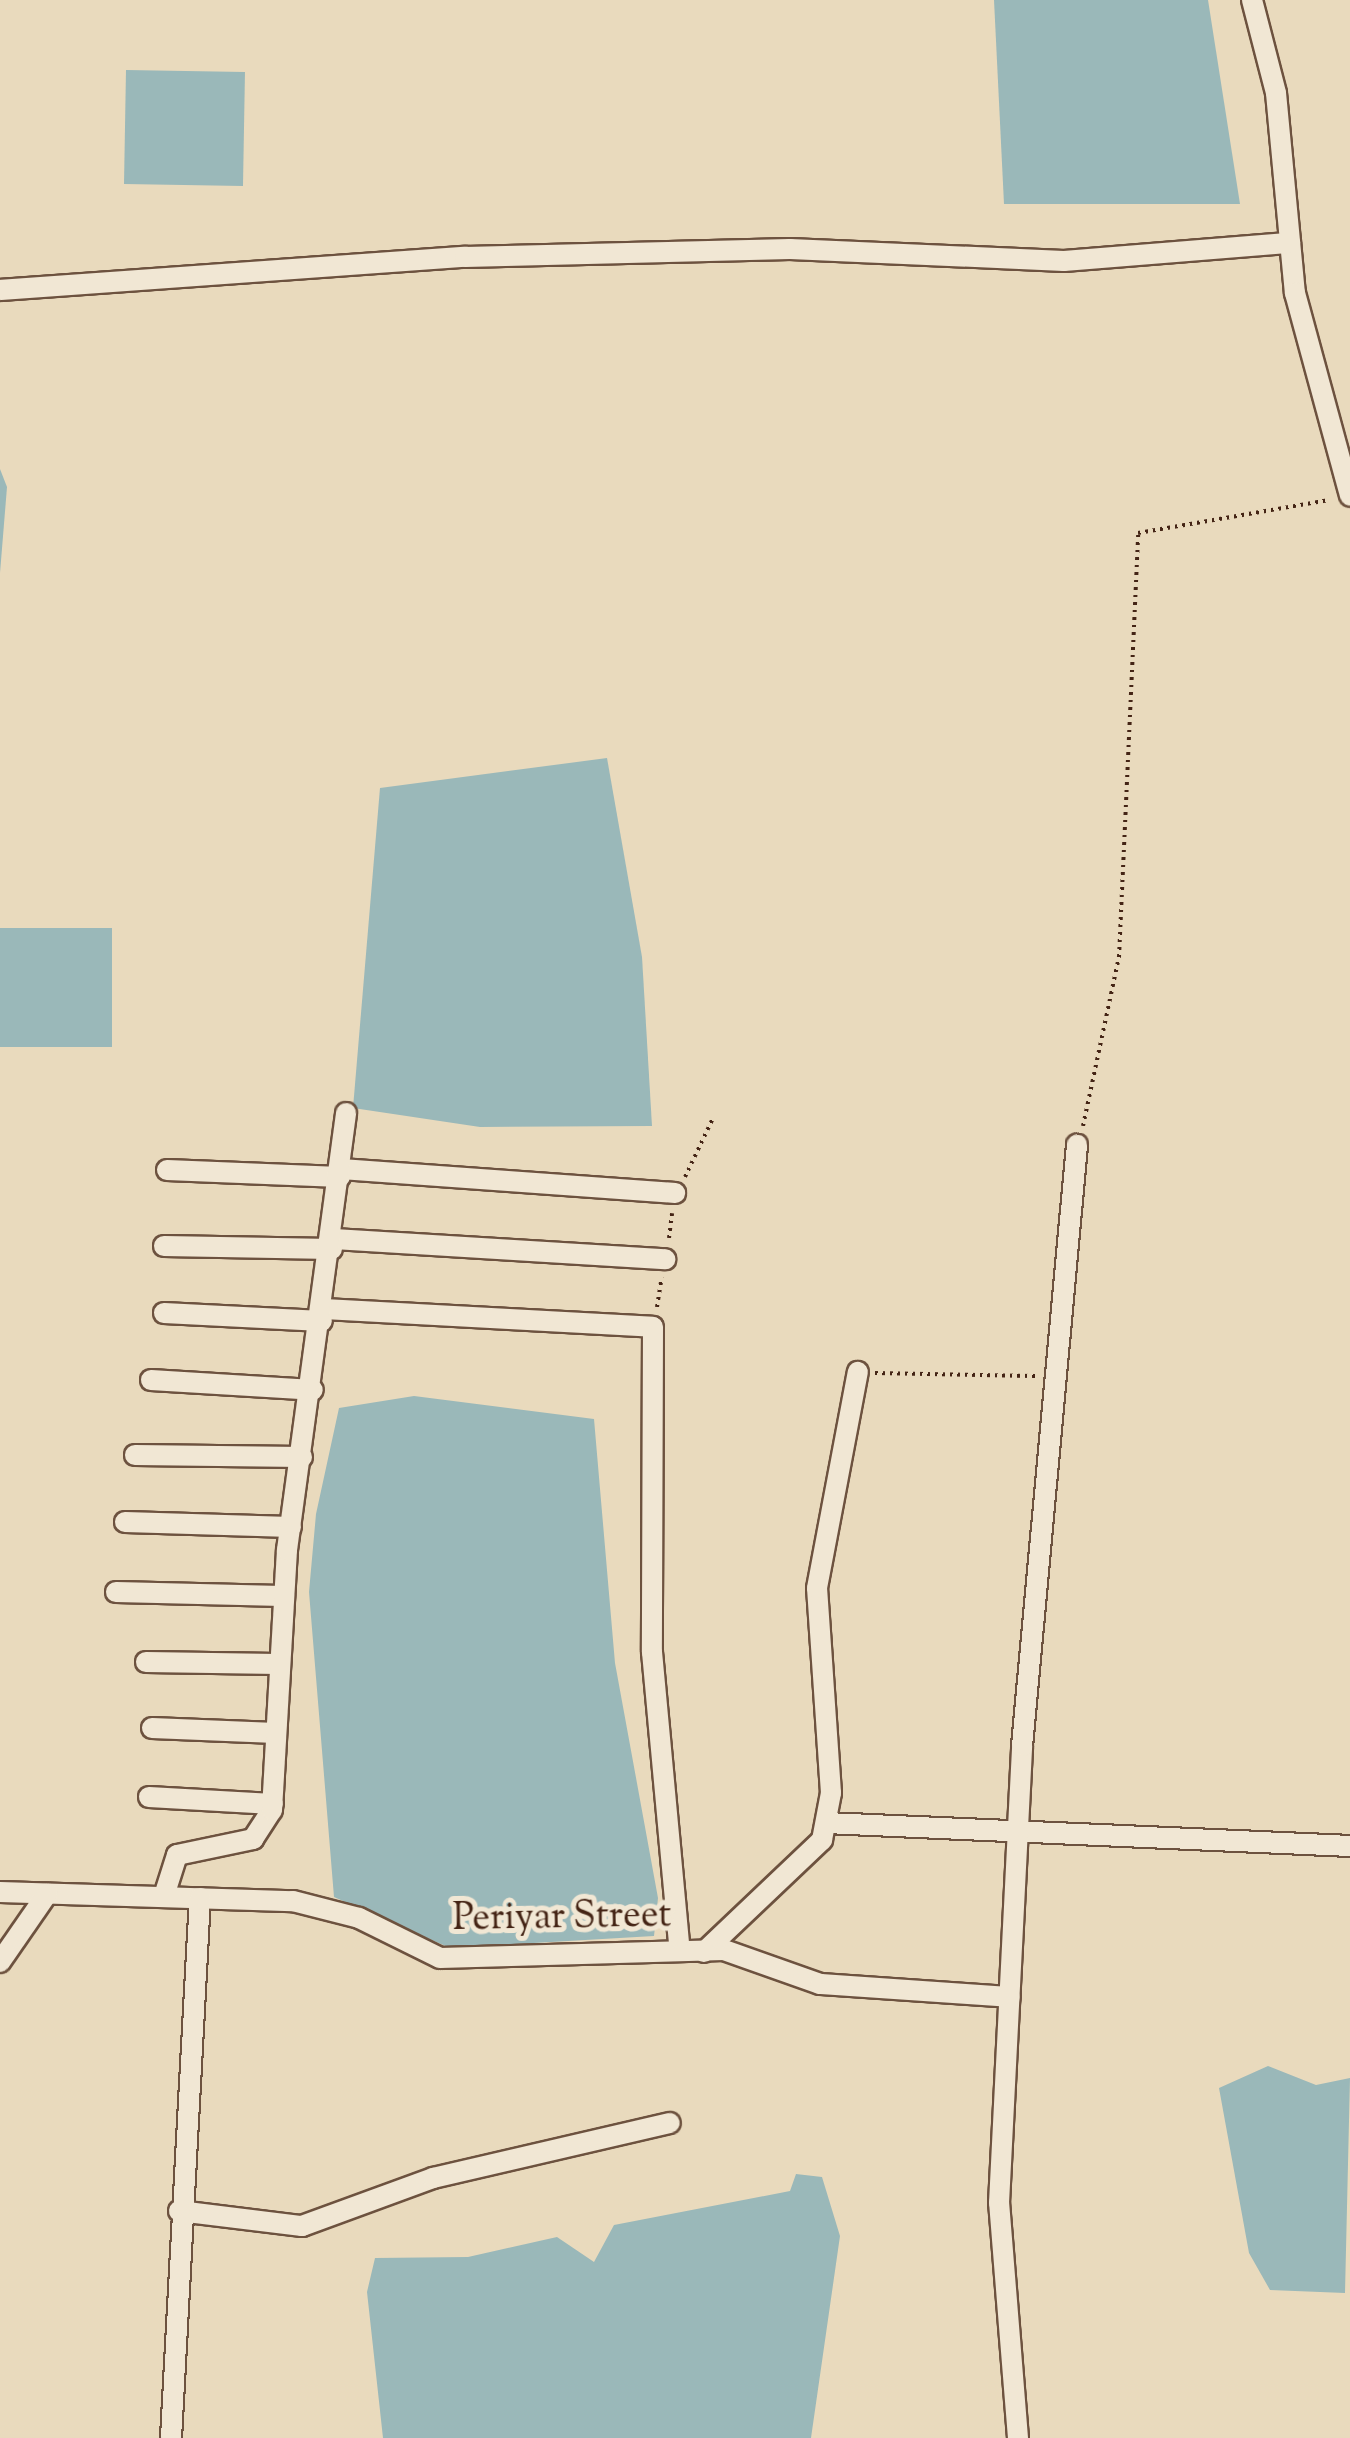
<!DOCTYPE html>
<html>
<head>
<meta charset="utf-8">
<style>
  body { margin:0 }
  #map { position:relative; width:1350px; height:2438px; overflow:hidden; background:#e9dabd; font-family:"Sorts Mill Goudy",serif }
  div>[style] { position:absolute }
  [style*='--x'] { left:calc(var(--x)*1px); top:calc(var(--y)*1px); width:calc(var(--w)*1px); rotate:calc(var(--a)*1deg) }
  .water>* { inset:0; background:#9ab8b9; transform-origin:0 0 }
  .path>* { height:4px; margin-top:-2px; transform-origin:0; background:repeating-linear-gradient(90deg,#442415 0 2.5px,transparent 0 7.5px) }
  .roads { filter:drop-shadow(2px 0 #6d523f) drop-shadow(-2px 0 #6d523f) drop-shadow(0 2px #6d523f) drop-shadow(0 -2px #6d523f) }
  .street>* { height:20px; margin:-10px; padding:0 10px; transform-origin:10px; border-radius:10px; background:#f1e7d4 }
  span { translate:-50% -50%; white-space:nowrap; text-align:center; line-height:1.15; -webkit-text-stroke:10px #f1e7d4; paint-order:stroke }
  .street-label { font-size:38px; color:#442415 }
</style>
</head>
<body>
<div id="map">
  <div class="water">
    <i style="clip-path:polygon(994px 0,1208px 0,1240px 204px,1004px 204px)"></i>
    <i style="left:126px;top:70px;width:119px;height:114px;rotate:1deg"></i>
    <i style="clip-path:polygon(0 469px,7px 487px,0 573px)"></i>
    <i style="clip-path:polygon(607px 758px,642px 957px,652px 1126px,480px 1127px,353px 1108px,380px 788px)"></i>
    <i style="left:112px;top:928px;width:119px;height:112px;rotate:90deg"></i>
    <i style="clip-path:polygon(414px 1396px,594px 1419px,615px 1663px,658px 1898px,654px 1936px,450px 1948px,334px 1897px,309px 1592px,316px 1514px,339px 1408px)"></i>
    <i style="clip-path:polygon(1268px 2066px,1316px 2085px,1350px 2078px,1345px 2293px,1270px 2290px,1249px 2253px,1219px 2088px)"></i>
    <i style="clip-path:polygon(796px 2174px,822px 2177px,840px 2236px,811px 2438px,383px 2438px,367px 2292px,375px 2258px,468px 2257px,557px 2237px,594px 2262px,614px 2225px,790px 2191px)"></i>
  </div>
  <div class="path">
    <i style="--x:1083;--y:1126;--w:173;--a:-78"></i>
    <i style="--x:1119;--y:957;--w:424;--a:-87.4"></i>
    <i style="--x:1138;--y:533;--w:194;--a:-9.8"></i>
    <i style="--x:685;--y:1177;--w:65;--a:-64.6"></i>
    <i style="--x:669;--y:1238;--w:25;--a:-83"></i>
    <i style="--x:657;--y:1307;--w:30;--a:-81"></i>
    <i style="--x:875;--y:1373;--w:161;--a:1.1"></i>
  </div>
  <div class="roads">
    <div class="street">
      <i style="--x:1252;--y:0;--w:96;--a:75.5"></i>
      <i style="--x:1276;--y:93;--w:201;--a:84.6"></i>
      <i style="--x:1295;--y:293;--w:210;--a:74.8"></i>
      <i style="--x:0;--y:290;--w:466;--a:-4.1"></i>
      <i style="--x:465;--y:257;--w:325;--a:-1.4"></i>
      <i style="--x:790;--y:249;--w:274;--a:2.5"></i>
      <i style="--x:1064;--y:261;--w:227;--a:-4.6"></i>
      <i style="--x:341;--y:1169;--w:335;--a:4.1"></i>
      <i style="--x:167;--y:1170;--w:173;--a:2.3"></i>
      <i style="--x:334;--y:1239;--w:332;--a:3.5"></i>
      <i style="--x:164;--y:1246;--w:168;--a:1"></i>
      <i style="--x:324;--y:1309;--w:329;--a:3.1"></i>
      <i style="--x:653;--y:1327;--w:325;--a:90.2"></i>
      <i style="--x:652;--y:1652;--w:300;--a:84.7"></i>
      <i style="--x:164;--y:1313;--w:158;--a:2.9"></i>
      <i style="--x:151;--y:1380;--w:162;--a:3.5"></i>
      <i style="--x:135;--y:1455;--w:167;--a:0.7"></i>
      <i style="--x:125;--y:1522;--w:166;--a:1.7"></i>
      <i style="--x:116;--y:1592;--w:166;--a:1.4"></i>
      <i style="--x:146;--y:1662;--w:132;--a:0.9"></i>
      <i style="--x:152;--y:1728;--w:124;--a:2.3"></i>
      <i style="--x:149;--y:1797;--w:124;--a:3.2"></i>
      <i style="--x:826;--y:1823;--w:525;--a:2.51"></i>
      <i style="--x:0;--y:1892;--w:293;--a:1.8"></i>
      <i style="--x:293;--y:1901;--w:68;--a:14.4"></i>
      <i style="--x:359;--y:1918;--w:90;--a:26.3"></i>
      <i style="--x:440;--y:1958;--w:284;--a:-1.6"></i>
      <i style="--x:724;--y:1950;--w:102;--a:19.5"></i>
      <i style="--x:820;--y:1984;--w:190;--a:3.9"></i>
      <i style="--x:164;--y:1896;--w:43;--a:-72.4"></i>
      <i style="--x:177;--y:1855;--w:78;--a:-11.9"></i>
      <i style="--x:253;--y:1839;--w:35;--a:-57"></i>
      <i style="--x:272;--y:1810;--w:260;--a:-86.7"></i>
      <i style="--x:287;--y:1550;--w:441;--a:-82.3"></i>
      <i style="--x:704;--y:1952;--w:163;--a:-43.5"></i>
      <i style="--x:822;--y:1840;--w:48;--a:-79.2"></i>
      <i style="--x:831;--y:1793;--w:205;--a:-93.9"></i>
      <i style="--x:817;--y:1588;--w:220;--a:-79.3"></i>
      <i style="--x:0;--y:1962;--w:83;--a:-55.3"></i>
      <i style="--x:179;--y:2211;--w:124;--a:7"></i>
      <i style="--x:302;--y:2226;--w:140;--a:-20.1"></i>
      <i style="--x:433;--y:2178;--w:243;--a:-13.1"></i>
      <i style="--x:171;--y:2438;--w:541;--a:-86.93"></i>
      <i style="--x:1018;--y:2438;--w:236;--a:-94.6"></i>
      <i style="--x:999;--y:2203;--w:458;--a:-87.1"></i>
      <i style="--x:1022;--y:1746;--w:604;--a:-84.77"></i>
    </div>
  </div>
  <div class="street-label">
    <span style="left:562px;top:1919px;rotate:-1deg">Periyar Street</span>
  </div>
</div>
</body>
</html>
